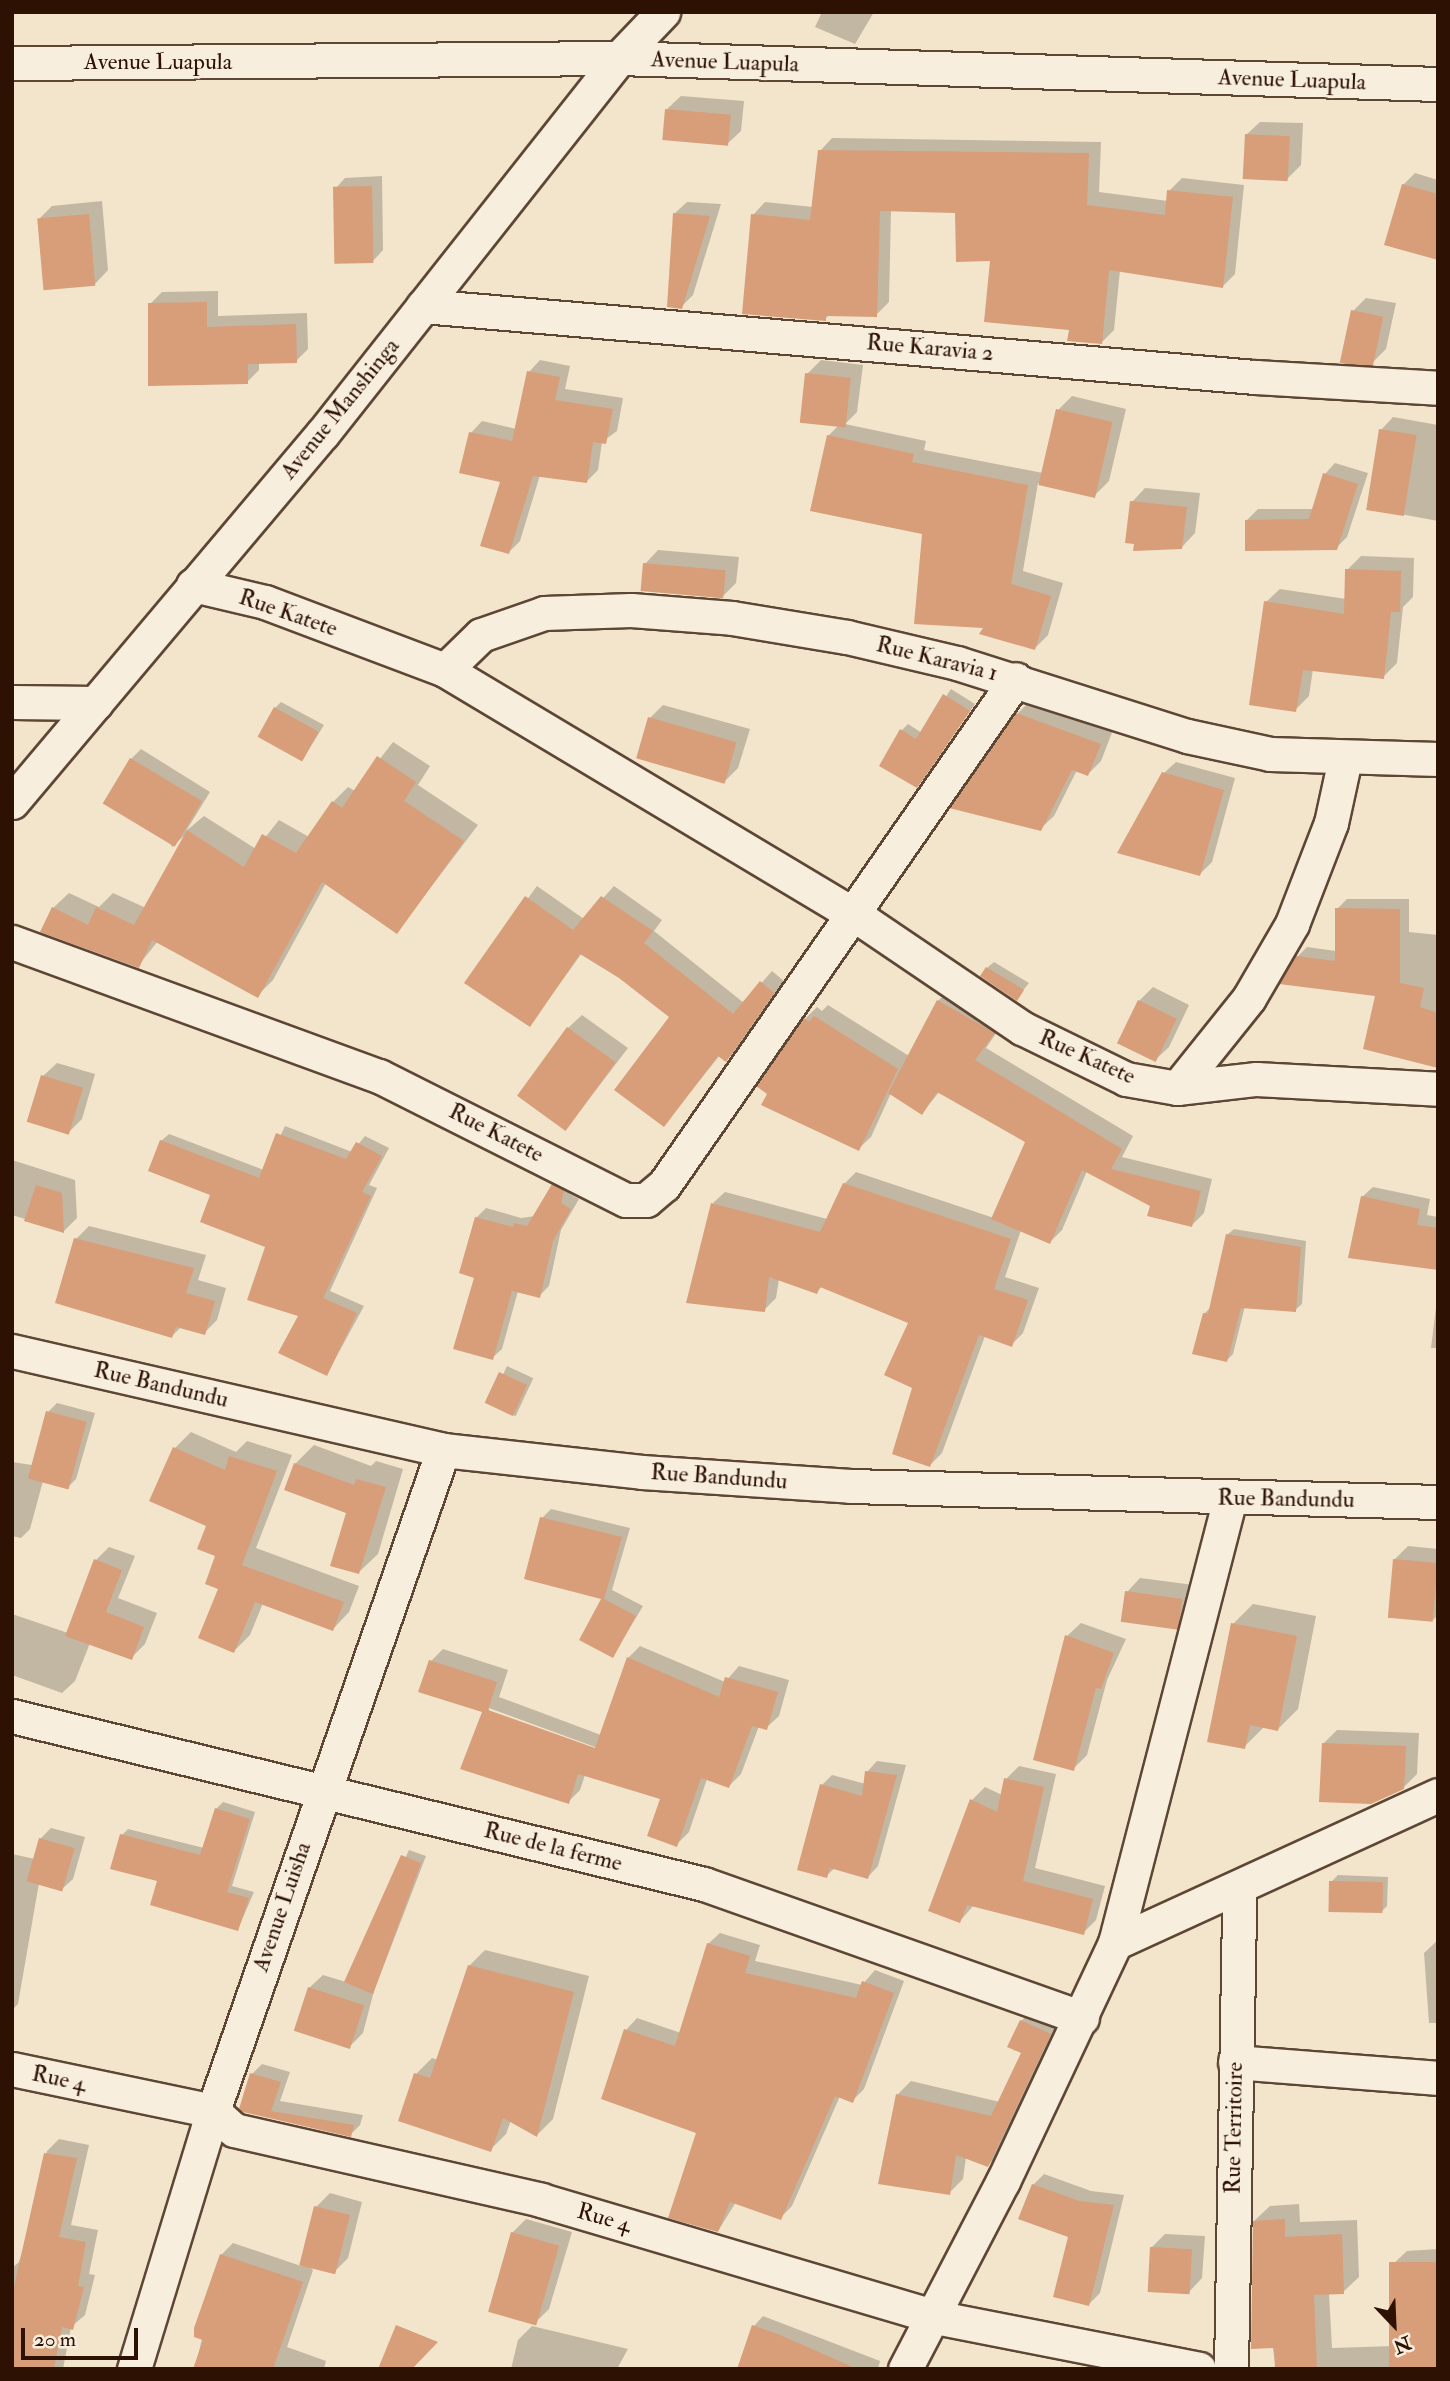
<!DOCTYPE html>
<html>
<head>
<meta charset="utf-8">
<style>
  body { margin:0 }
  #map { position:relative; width:1450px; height:2381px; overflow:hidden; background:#f3e5cc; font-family:"IM FELL Double Pica",serif }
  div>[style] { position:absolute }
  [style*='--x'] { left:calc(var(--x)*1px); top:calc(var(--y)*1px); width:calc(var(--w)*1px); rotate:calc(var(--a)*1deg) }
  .shadow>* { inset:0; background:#0003; transform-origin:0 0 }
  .building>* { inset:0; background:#d89d79; transform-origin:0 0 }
  .roads { filter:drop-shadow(2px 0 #5e4635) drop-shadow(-2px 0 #5e4635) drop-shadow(0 2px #5e4635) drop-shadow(0 -2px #5e4635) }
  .minor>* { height:33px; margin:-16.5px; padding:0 16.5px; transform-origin:16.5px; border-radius:16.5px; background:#f7eede }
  span { translate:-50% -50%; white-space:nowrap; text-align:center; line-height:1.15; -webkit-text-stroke:5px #f7eede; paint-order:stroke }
  .street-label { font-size:23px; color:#2d1103 }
  .frame { position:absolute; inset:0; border:14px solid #2d1103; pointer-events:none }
  .north { position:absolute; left:1359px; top:2290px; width:70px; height:70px; -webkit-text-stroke:5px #f7eede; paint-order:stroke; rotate:157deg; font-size:19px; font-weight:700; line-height:28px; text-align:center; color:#2d1103 }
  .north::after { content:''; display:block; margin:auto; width:24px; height:32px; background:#2d1103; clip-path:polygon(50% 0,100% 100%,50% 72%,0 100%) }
  .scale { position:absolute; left:21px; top:2328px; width:117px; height:32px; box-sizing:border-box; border:4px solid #2d1103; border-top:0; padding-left:9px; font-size:21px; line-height:24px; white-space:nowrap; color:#2d1103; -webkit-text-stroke:5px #f7eede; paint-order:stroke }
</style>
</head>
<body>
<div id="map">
  <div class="shadow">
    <i style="clip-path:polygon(822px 12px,874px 12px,855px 44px,815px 27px)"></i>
    <i style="clip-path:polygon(681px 96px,744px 101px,741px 131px,727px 144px,667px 109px)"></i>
    <i style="clip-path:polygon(1260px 122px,1303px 123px,1301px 165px,1287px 179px,1246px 135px)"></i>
    <i style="clip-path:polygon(832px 138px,1101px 142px,1099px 192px,1168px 201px,1169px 191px,1182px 178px,1244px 185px,1235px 274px,1223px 286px,1120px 270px,1114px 330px,1101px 343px,1070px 328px,992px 260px,957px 212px,891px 210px,889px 302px,876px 315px,830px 314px,825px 319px,753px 215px,765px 202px,813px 207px,820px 151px)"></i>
    <i style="clip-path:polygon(1415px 173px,1438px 180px,1438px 297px,1436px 257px,1403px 185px)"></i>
    <i style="clip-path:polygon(382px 176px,383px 250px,373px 261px,335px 189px,345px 178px)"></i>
    <i style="clip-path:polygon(102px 201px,108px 270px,95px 284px,38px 220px,52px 206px)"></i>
    <i style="clip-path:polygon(687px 202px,721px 204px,693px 295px,681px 307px,674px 214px)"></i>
    <i style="clip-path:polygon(218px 291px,218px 316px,307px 313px,308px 349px,296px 361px,259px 362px,259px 370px,247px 382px,150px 304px,162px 292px)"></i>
    <i style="clip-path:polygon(1366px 298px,1396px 303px,1386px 349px,1372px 363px,1353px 311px)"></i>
    <i style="clip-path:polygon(540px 360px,570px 366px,565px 389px,623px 398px,617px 431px,602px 442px,598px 470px,587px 481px,540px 475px,520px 541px,509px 552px,502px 480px,471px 433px,482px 421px,516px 429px,529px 372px)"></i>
    <i style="clip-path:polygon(821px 360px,863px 365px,857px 412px,845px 424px,926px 441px,924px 450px,1043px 473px,1058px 410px,1072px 396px,1126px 409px,1109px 481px,1095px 495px,1038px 483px,1023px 571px,1063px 583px,1048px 635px,1035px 648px,986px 627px,924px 533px,828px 436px,839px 425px,807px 374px)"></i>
    <i style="clip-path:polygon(1393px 417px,1438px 425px,1438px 521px,1368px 508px,1381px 430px)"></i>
    <i style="clip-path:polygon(1335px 463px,1368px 473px,1347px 537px,1336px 548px,1247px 520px,1258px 509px,1314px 509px,1325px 474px)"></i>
    <i style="clip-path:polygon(1145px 488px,1200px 493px,1195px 533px,1182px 547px,1132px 502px)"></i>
    <i style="clip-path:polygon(658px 550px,739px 557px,736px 583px,723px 596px,645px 564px)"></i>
    <i style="clip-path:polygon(1361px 556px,1414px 558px,1413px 597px,1403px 607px,1397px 663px,1383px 677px,1313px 669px,1309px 696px,1295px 710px,1266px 602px,1280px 589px,1346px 599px,1347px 570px)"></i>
    <i style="clip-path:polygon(951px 689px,975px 704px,923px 780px,882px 765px,902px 730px,908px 724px,922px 733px)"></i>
    <i style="clip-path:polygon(1031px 700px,1113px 730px,1101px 761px,1088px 774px,1077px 770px,1054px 816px,1040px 829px,1017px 714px)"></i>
    <i style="clip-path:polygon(281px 702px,324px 725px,303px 759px,275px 708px)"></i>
    <i style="clip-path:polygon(663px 705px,750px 729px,738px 768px,725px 781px,650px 718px)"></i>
    <i style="clip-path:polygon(393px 742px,430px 766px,418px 785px,478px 825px,397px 932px,326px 883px,273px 980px,257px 996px,158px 941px,138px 966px,53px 908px,69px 893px,99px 907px,113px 893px,146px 908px,186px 834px,172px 847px,131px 759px,141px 749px,210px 792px,186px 831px,204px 816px,256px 849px,279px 820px,309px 837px,333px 802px,348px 787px,355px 791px)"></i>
    <i style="clip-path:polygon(1176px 762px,1235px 778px,1212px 862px,1200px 874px,1164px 773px)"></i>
    <i style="clip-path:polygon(537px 886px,584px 919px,614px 886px,662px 920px,654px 931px,744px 1003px,772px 971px,784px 981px,737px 1049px,726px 1060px,720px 1055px,664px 1125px,671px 1017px,620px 977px,582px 953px,530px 1025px,467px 982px)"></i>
    <i style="clip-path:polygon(1347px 899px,1409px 899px,1409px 932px,1438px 935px,1438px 1066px,1377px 994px,1297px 957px,1307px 947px,1336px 951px,1337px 909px)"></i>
    <i style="clip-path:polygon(994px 962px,1029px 983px,1016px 999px,987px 968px)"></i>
    <i style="clip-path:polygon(1153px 987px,1189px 1005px,1169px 1047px,1155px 1060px,1139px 1001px)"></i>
    <i style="clip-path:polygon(950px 989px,1005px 1020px,986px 1048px,1133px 1136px,1122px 1157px,1212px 1179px,1204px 1213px,1192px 1225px,1087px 1171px,1062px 1230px,1050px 1242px,1021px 1230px,1005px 1277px,1039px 1288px,1023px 1333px,1011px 1345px,985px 1336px,942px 1453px,930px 1465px,914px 1387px,910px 1322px,822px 1286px,817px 1292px,779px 1279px,776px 1298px,764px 1310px,713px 1203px,725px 1192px,827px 1219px,844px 1184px,856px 1172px,994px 1218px,1027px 1141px,940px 1091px,922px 1113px,891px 1093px,871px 1137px,858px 1149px,805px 1019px,817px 1007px,822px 1011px,828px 1005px,909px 1056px,938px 1001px)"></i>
    <i style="clip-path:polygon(582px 1015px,628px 1048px,567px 1128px,568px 1028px)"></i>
    <i style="clip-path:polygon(57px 1063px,95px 1074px,82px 1119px,69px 1132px,43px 1076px)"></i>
    <i style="clip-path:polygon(285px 1126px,352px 1152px,365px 1136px,389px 1148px,369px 1185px,377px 1188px,330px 1291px,364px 1306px,327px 1374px,267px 1246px,161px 1141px,169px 1134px,264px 1170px)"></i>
    <i style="clip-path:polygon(12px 1160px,75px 1180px,77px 1218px,64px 1231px,12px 1215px)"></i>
    <i style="clip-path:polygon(563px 1176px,572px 1181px,570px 1194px,579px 1199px,561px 1230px,549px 1286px,539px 1296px,518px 1291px,502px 1349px,492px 1358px,476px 1276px,476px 1218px,486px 1208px,521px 1218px,535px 1216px)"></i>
    <i style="clip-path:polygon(1373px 1187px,1430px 1199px,1427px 1215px,1438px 1217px,1438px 1268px,1362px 1197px)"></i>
    <i style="clip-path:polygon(89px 1226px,206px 1255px,198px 1280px,226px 1288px,217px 1320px,204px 1333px,181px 1327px,172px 1336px,76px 1239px)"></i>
    <i style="clip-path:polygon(1234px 1229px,1306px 1241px,1302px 1304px,1295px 1310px,1245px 1306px,1233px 1354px,1227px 1360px,1204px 1314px,1212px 1306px,1227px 1235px)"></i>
    <i style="clip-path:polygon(1438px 1291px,1438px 1348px,1431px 1348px)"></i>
    <i style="left:507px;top:1366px;width:29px;height:42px;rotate:25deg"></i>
    <i style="clip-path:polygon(57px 1403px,95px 1413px,76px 1479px,67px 1488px,43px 1481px,30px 1529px,21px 1538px,12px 1536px,12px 1462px,32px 1465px,48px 1412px)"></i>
    <i style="clip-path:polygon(191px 1432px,236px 1452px,247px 1441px,292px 1455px,256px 1548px,359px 1586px,349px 1612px,333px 1629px,263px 1603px,250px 1635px,234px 1651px,218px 1554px,175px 1448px)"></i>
    <i style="clip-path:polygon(314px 1445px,371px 1466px,376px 1461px,403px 1469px,378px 1554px,359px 1572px,348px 1512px,295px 1464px)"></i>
    <i style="clip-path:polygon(551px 1509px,630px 1528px,612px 1590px,643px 1606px,613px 1656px,603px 1598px,542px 1518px)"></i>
    <i style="clip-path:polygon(1408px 1546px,1438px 1549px,1438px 1615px,1433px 1620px,1394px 1560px)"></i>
    <i style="clip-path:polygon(109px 1547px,135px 1556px,118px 1598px,157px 1613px,145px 1644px,131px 1658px,90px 1643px,75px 1681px,62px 1693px,12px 1675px,12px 1614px,68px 1633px,96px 1560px)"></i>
    <i style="clip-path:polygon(1140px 1578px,1194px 1585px,1189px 1614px,1175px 1628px,1127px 1592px)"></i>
    <i style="clip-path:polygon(1253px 1604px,1316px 1616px,1298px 1709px,1278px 1729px,1265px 1726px,1244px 1747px,1233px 1624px)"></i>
    <i style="clip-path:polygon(1081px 1623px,1126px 1639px,1107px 1680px,1087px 1755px,1073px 1769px,1067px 1636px)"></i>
    <i style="clip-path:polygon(evenodd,640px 1646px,725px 1682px,739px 1666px,789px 1680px,779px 1716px,766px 1728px,759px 1726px,741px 1774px,729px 1786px,707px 1779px,689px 1832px,676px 1845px,662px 1798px,585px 1775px,580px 1790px,568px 1802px,485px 1711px,431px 1661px,443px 1649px,508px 1670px,499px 1697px,601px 1735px,628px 1658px,640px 1646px,489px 1708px,603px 1750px,602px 1753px,489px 1712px,489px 1708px)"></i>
    <i style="clip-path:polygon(1337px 1730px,1419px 1733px,1417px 1774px,1403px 1788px,1324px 1743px)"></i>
    <i style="clip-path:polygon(877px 1761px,906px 1765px,878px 1866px,868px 1877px,835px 1868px,826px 1876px,822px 1785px,832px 1775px,866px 1784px,867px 1772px)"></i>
    <i style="clip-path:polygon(1019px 1766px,1056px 1774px,1035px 1868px,1105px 1886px,1096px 1920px,1083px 1933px,974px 1905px,960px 1921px,930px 1910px,972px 1800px,985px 1787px,1002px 1795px,1006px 1779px)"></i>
    <i style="clip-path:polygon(223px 1802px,255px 1812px,232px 1886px,254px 1892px,238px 1929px,159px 1880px,122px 1835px,128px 1829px,204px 1848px,216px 1809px)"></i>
    <i style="clip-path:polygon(51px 1828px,85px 1837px,73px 1879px,62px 1889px,39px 1883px,18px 2004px,12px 2010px,12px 1854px,35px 1859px,40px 1839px)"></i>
    <i style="clip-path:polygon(409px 1850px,426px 1856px,374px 1991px,363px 2033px,349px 2047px,309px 1988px,323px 1975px,346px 1982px)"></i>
    <i style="clip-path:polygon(1338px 1875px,1388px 1877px,1387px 1906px,1381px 1912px,1331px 1882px)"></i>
    <i style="clip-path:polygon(720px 1933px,760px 1945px,755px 1961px,862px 1985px,875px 1970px,904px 1981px,864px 2089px,852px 2101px,840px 2096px,792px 2206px,780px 2218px,736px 2202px,718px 2231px,699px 2131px,626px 2030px,637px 2018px,681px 2033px,708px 1944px)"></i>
    <i style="clip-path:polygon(1438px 1940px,1438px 2023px,1429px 2023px,1424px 1953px)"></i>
    <i style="clip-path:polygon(485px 1950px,589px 1976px,553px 2119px,537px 2135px,511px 2120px,506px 2134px,490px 2150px,416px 2074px,432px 2058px,438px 2060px,469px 1966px)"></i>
    <i style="clip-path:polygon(1035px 2008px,1063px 2020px,1002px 2151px,988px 2165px,966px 2157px,963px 2179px,949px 2193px,897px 2095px,911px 2081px,1000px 2102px,1024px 2052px,1021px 2021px)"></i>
    <i style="clip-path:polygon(262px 2064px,290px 2072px,280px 2101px,363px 2115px,360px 2125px,350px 2135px,244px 2111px,252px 2074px)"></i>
    <i style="clip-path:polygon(59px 2139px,89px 2145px,71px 2225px,98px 2230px,89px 2274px,95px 2275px,85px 2315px,71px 2327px,63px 2369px,12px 2369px,12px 2268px,19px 2262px,29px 2230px,47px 2151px)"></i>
    <i style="clip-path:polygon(1044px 2174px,1091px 2191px,1124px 2195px,1100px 2293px,1089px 2304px,1070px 2236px,1033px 2185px)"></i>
    <i style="clip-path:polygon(330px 2193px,362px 2202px,348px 2258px,334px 2272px,306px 2264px,313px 2270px,287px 2347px,326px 2361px,324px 2369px,195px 2369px,221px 2255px,233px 2243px,301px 2266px,316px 2207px)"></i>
    <i style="clip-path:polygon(1299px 2204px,1300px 2222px,1357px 2220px,1359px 2277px,1343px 2292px,1329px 2293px,1332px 2348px,1394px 2346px,1391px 2266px,1407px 2251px,1438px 2249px,1438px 2369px,1276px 2369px,1254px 2221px,1270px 2206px)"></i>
    <i style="clip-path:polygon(526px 2219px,572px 2232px,549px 2309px,535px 2323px,512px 2233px)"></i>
    <i style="clip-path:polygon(1165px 2234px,1205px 2236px,1202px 2278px,1189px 2292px,1152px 2247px)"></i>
    <i style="clip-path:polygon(763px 2316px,880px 2361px,878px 2369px,739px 2369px,754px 2326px)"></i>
    <i style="clip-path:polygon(532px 2326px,628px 2349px,617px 2369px,511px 2369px,518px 2340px)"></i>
  </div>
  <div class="building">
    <i style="left:665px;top:109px;width:66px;height:31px;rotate:5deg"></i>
    <i style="left:1245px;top:134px;width:45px;height:45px;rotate:3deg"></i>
    <i style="clip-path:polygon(818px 150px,1089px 153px,1087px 205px,1165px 215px,1167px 190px,1233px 197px,1223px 288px,1109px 270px,1102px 344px,1067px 341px,1069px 330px,984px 322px,990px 261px,956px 262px,955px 213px,880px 211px,877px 317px,826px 316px,826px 321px,742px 314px,751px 214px,810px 220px)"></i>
    <i style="clip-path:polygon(1402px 184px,1438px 194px,1438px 260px,1384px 245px)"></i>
    <i style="left:372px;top:186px;width:77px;height:39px;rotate:89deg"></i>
    <i style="clip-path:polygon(673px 213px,710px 216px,682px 309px,667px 307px)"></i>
    <i style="left:89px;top:214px;width:72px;height:52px;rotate:85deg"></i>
    <i style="clip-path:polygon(207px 302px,207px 327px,296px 324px,297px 363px,248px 364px,248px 384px,148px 386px,148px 303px)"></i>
    <i style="left:1351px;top:310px;width:33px;height:54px;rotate:12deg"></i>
    <i style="clip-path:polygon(527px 371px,560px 377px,555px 400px,613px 409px,606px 444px,593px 442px,587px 483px,533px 476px,509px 554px,480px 546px,500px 482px,459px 473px,469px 432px,512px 441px)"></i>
    <i style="left:805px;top:373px;width:46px;height:50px;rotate:6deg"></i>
    <i style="left:1056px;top:409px;width:58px;height:78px;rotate:13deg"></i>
    <i style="left:1379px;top:429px;width:38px;height:82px;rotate:9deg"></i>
    <i style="clip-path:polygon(827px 435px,914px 454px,912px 462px,1028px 485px,1011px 584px,1051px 596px,1035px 650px,979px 634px,983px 628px,914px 624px,922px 534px,810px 511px)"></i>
    <i style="clip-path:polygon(1323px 473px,1358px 484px,1337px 550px,1245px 551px,1245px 520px,1309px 519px)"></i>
    <i style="clip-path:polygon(1130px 501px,1187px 507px,1182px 549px,1133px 551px,1134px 544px,1125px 543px)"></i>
    <i style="left:643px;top:563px;width:83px;height:28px;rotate:5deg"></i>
    <i style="clip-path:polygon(1345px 569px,1401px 571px,1400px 612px,1391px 612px,1384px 679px,1303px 670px,1296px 712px,1249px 705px,1264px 601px,1344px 614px)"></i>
    <i style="clip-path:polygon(943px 694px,970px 711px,917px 788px,879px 766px,900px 729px,916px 739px)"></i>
    <i style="left:274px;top:707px;width:51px;height:34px;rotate:29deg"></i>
    <i style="clip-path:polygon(1016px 713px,1101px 744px,1088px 776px,1072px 770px,1041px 831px,949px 808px)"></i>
    <i style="left:648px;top:717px;width:92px;height:43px;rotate:16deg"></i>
    <i style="clip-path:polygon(377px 756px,416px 782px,404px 801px,464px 841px,397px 934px,322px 882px,258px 998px,152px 940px,139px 968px,40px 932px,52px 907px,88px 925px,96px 907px,134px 925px,187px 830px,244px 867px,262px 834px,296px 853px,332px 801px,342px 808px)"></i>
    <i style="left:130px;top:758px;width:84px;height:53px;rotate:31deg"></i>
    <i style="clip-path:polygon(1162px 772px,1224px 790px,1200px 876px,1117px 853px)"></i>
    <i style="clip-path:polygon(525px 896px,573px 930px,601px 896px,653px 931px,644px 943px,733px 1014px,760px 981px,774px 993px,726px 1062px,718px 1056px,664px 1127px,614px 1090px,669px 1017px,619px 978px,580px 954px,530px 1027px,464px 983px)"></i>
    <i style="clip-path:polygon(1335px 908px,1400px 909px,1400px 983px,1424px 988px,1420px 1007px,1438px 1013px,1438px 1068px,1363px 1049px,1375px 996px,1279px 984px,1296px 956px,1335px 961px)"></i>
    <i style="clip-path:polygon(986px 967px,1024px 990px,1017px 1001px,980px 976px)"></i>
    <i style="clip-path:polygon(937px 1000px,995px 1033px,975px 1060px,1122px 1149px,1111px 1169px,1201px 1191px,1192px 1227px,1147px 1216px,1150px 1206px,1082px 1170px,1050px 1244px,991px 1219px,1025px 1142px,937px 1092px,922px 1115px,888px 1093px)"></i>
    <i style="left:1138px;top:1000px;width:43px;height:48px;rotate:26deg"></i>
    <i style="clip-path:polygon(814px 1016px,898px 1069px,859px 1151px,761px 1105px,767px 1094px,756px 1086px,804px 1018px,809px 1022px)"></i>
    <i style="left:567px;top:1027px;width:60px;height:85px;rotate:36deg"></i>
    <i style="left:41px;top:1075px;width:44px;height:49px;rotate:17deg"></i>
    <i style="clip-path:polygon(276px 1133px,346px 1159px,356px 1142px,382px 1156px,362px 1192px,371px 1196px,323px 1298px,357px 1313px,327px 1376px,278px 1353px,298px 1316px,247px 1300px,265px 1247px,200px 1222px,210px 1195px,148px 1171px,160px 1140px,259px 1178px)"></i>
    <i style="clip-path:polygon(843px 1183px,1011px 1239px,994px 1289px,1028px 1300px,1012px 1347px,979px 1335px,930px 1467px,892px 1454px,912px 1388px,884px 1375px,908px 1323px,820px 1287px,817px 1294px,769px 1277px,765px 1312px,686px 1303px,711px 1203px,820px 1232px)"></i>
    <i style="clip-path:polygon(552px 1184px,564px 1190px,561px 1203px,571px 1209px,553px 1241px,540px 1298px,512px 1291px,493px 1360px,453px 1349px,474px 1278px,459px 1273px,475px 1217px,513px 1227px,514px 1223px,527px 1226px)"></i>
    <i style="clip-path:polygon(36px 1185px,62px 1193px,64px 1233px,24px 1221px)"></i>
    <i style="clip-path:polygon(1361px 1196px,1420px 1209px,1417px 1225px,1438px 1228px,1438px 1270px,1348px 1258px)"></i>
    <i style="clip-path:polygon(1226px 1234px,1301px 1247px,1296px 1312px,1241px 1308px,1227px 1362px,1192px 1354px,1203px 1313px,1208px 1314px)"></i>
    <i style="clip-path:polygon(74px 1238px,194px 1268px,186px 1293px,215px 1301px,205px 1335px,176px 1327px,172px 1338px,55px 1303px)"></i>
    <i style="left:499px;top:1372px;width:31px;height:34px;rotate:25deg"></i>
    <i style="left:46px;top:1411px;width:42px;height:70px;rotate:15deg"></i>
    <i style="clip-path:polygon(173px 1447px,225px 1470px,229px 1456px,277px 1471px,242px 1565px,233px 1562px,344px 1602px,333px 1631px,255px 1602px,234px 1653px,198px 1638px,218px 1589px,205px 1584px,215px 1556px,197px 1549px,206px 1526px,149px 1501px)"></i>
    <i style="clip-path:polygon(294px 1463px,354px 1485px,356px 1479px,386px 1487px,359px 1574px,330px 1566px,346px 1513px,284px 1490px)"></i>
    <i style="clip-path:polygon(540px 1517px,622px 1537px,604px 1599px,636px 1616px,613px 1658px,579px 1640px,601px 1599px,524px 1579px)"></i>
    <i style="clip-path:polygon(94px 1559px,122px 1570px,106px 1612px,144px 1627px,132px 1660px,65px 1636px)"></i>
    <i style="left:1393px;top:1559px;width:45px;height:59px;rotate:5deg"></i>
    <i style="left:1125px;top:1591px;width:58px;height:31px;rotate:8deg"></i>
    <i style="clip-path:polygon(1231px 1623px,1297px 1636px,1278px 1731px,1250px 1725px,1245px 1749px,1207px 1742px)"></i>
    <i style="clip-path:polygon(1065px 1635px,1114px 1653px,1101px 1689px,1096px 1688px,1074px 1771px,1033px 1760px)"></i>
    <i style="clip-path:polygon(627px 1657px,719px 1697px,725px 1677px,778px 1692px,767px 1730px,752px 1726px,729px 1788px,701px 1778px,677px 1847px,647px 1836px,660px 1799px,578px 1774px,569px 1804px,460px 1769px,482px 1712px,418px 1692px,429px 1660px,497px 1682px,488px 1710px,595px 1748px)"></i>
    <i style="clip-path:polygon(1322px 1743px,1406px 1746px,1404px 1789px,1371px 1804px,1319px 1802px)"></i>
    <i style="clip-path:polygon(865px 1771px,897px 1775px,868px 1879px,830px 1868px,827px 1878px,797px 1870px,820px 1784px,862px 1796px)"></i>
    <i style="clip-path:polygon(1004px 1778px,1044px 1787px,1023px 1881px,1093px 1899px,1084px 1935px,967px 1905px,960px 1923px,928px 1911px,970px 1799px,997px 1812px)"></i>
    <i style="clip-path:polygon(215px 1808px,250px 1819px,227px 1892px,249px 1898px,238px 1931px,150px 1905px,157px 1881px,110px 1869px,120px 1834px,200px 1855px)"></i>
    <i style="left:39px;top:1838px;width:37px;height:45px;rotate:16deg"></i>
    <i style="clip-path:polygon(401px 1855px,421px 1863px,373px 1994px,344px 1982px)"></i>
    <i style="left:1329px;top:1881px;width:54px;height:31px;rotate:1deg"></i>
    <i style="clip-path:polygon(707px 1943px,750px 1956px,745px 1973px,856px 1998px,862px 1981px,894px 1993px,853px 2103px,835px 2096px,781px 2220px,730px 2202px,718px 2232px,668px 2218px,696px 2133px,601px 2099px,624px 2029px,675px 2046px)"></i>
    <i style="clip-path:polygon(468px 1965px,574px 1992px,537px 2137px,503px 2118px,491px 2152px,398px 2121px,414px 2073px,430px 2078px)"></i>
    <i style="left:308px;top:1987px;width:59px;height:46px;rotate:18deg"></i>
    <i style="clip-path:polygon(1020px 2020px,1051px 2034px,988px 2167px,956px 2155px,950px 2195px,878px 2184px,896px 2094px,991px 2116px,1021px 2053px,1007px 2047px)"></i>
    <i style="clip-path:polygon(250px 2073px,281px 2082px,271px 2111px,354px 2125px,351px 2137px,243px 2112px,239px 2109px)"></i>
    <i style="clip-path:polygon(44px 2153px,77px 2158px,59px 2237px,86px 2242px,78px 2286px,84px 2287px,73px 2330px,62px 2327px,54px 2369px,12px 2369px,12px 2296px)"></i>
    <i style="clip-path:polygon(1032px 2184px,1079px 2201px,1114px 2205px,1089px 2306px,1053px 2297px,1068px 2237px,1018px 2219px)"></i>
    <i style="left:314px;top:2206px;width:37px;height:61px;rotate:14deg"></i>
    <i style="clip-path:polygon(1285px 2219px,1285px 2237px,1342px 2234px,1344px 2294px,1314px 2295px,1317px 2369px,1275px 2369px,1274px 2348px,1251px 2349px,1253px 2221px)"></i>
    <i style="left:511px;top:2232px;width:50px;height:83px;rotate:16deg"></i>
    <i style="left:1150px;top:2247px;width:42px;height:45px;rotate:3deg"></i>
    <i style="clip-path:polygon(220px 2254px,303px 2282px,273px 2369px,193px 2369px,203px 2340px,194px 2337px,194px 2328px)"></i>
    <i style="left:1438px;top:2262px;width:107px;height:49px;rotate:90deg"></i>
    <i style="clip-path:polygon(396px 2325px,438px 2342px,412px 2369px,378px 2369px)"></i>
    <i style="clip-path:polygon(752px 2325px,780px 2335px,857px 2369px,737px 2369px)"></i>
  </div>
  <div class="roads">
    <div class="minor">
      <i style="--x:12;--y:63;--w:607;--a:-0.47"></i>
      <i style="--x:619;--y:58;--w:819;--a:1.82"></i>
      <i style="--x:423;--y:306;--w:835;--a:4.88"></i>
      <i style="--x:1255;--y:377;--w:183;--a:3.4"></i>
      <i style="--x:193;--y:585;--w:74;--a:13.3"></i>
      <i style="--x:265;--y:602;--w:192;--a:20.7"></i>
      <i style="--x:445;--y:670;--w:478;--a:30.9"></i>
      <i style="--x:855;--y:915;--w:202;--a:34.1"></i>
      <i style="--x:1022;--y:1028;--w:116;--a:26.1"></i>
      <i style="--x:1126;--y:1079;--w:52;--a:10"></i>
      <i style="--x:1177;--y:1088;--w:80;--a:-6.5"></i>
      <i style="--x:1256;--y:1079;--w:182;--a:3.1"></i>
      <i style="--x:445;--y:670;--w:50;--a:-44.2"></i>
      <i style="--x:481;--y:635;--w:67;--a:-19.2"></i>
      <i style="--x:544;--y:613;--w:87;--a:-2"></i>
      <i style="--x:631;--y:610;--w:101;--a:4.5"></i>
      <i style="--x:732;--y:618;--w:117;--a:9.4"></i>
      <i style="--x:847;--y:637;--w:113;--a:13.3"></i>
      <i style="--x:957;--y:663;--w:241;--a:17.6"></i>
      <i style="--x:1187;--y:736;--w:85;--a:12.2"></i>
      <i style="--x:1270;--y:754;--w:168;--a:1.7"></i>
      <i style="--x:12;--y:702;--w:84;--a:0.7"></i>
      <i style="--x:12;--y:802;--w:483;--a:-49.9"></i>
      <i style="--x:323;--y:433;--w:478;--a:-51.7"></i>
      <i style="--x:619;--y:58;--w:64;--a:-46.3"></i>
      <i style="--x:12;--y:942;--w:391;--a:20.1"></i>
      <i style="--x:379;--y:1076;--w:276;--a:26.7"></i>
      <i style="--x:626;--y:1200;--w:20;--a:0"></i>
      <i style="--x:646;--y:1200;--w:23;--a:-40"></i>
      <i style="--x:664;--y:1185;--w:616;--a:-55.18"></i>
      <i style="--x:1177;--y:1088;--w:115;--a:-51.3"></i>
      <i style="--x:1249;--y:998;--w:86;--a:-59.8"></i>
      <i style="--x:1292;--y:924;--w:108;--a:-68.9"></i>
      <i style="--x:1331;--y:823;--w:66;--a:-77.7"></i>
      <i style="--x:12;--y:1351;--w:442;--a:12.9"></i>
      <i style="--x:443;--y:1450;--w:200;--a:6.3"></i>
      <i style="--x:642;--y:1472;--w:209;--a:3.8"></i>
      <i style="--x:851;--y:1486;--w:587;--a:1.56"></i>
      <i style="--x:12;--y:1716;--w:712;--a:13.65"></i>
      <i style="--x:704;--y:1884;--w:401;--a:19.5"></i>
      <i style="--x:1115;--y:1943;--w:355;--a:-24.6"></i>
      <i style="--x:1235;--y:2062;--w:204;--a:4.5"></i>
      <i style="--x:12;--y:2069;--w:205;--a:11.8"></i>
      <i style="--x:213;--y:2111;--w:28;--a:42"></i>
      <i style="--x:234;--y:2130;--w:315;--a:12.8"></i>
      <i style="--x:541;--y:2200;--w:411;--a:16.5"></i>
      <i style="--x:935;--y:2317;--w:269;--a:11.1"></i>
      <i style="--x:134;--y:2369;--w:270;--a:-73"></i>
      <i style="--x:213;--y:2111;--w:700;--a:-70.81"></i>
      <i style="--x:905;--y:2369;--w:212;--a:-62.5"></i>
      <i style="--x:1003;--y:2181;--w:263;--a:-64.8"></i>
      <i style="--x:1115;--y:1943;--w:460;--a:-75.5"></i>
      <i style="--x:1231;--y:2369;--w:481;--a:-89"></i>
    </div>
  </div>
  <div class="street-label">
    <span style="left:158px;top:62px">Avenue Luapula</span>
    <span style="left:725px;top:62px;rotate:2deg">Avenue Luapula</span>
    <span style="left:1292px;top:80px;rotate:2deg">Avenue Luapula</span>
    <span style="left:930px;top:348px;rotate:5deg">Rue Karavia 2</span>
    <span style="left:340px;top:409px;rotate:-51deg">Avenue Manshinga</span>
    <span style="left:288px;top:613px;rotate:19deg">Rue Katete</span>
    <span style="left:937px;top:659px;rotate:14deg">Rue Karavia 1</span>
    <span style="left:1087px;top:1057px;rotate:24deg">Rue Katete</span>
    <span style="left:496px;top:1133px;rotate:27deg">Rue Katete</span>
    <span style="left:161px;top:1385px;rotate:13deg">Rue Bandundu</span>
    <span style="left:719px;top:1477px;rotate:4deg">Rue Bandundu</span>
    <span style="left:1286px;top:1499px;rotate:1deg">Rue Bandundu</span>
    <span style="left:553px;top:1847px;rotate:14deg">Rue de la ferme</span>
    <span style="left:282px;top:1907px;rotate:-71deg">Avenue Luisha</span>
    <span style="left:59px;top:2079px;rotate:12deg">Rue 4</span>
    <span style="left:1234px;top:2128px;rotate:-89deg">Rue Territoire</span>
    <span style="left:604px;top:2218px;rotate:16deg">Rue 4</span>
  </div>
  <div class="frame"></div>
  <div class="north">N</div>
  <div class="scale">20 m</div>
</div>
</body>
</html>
